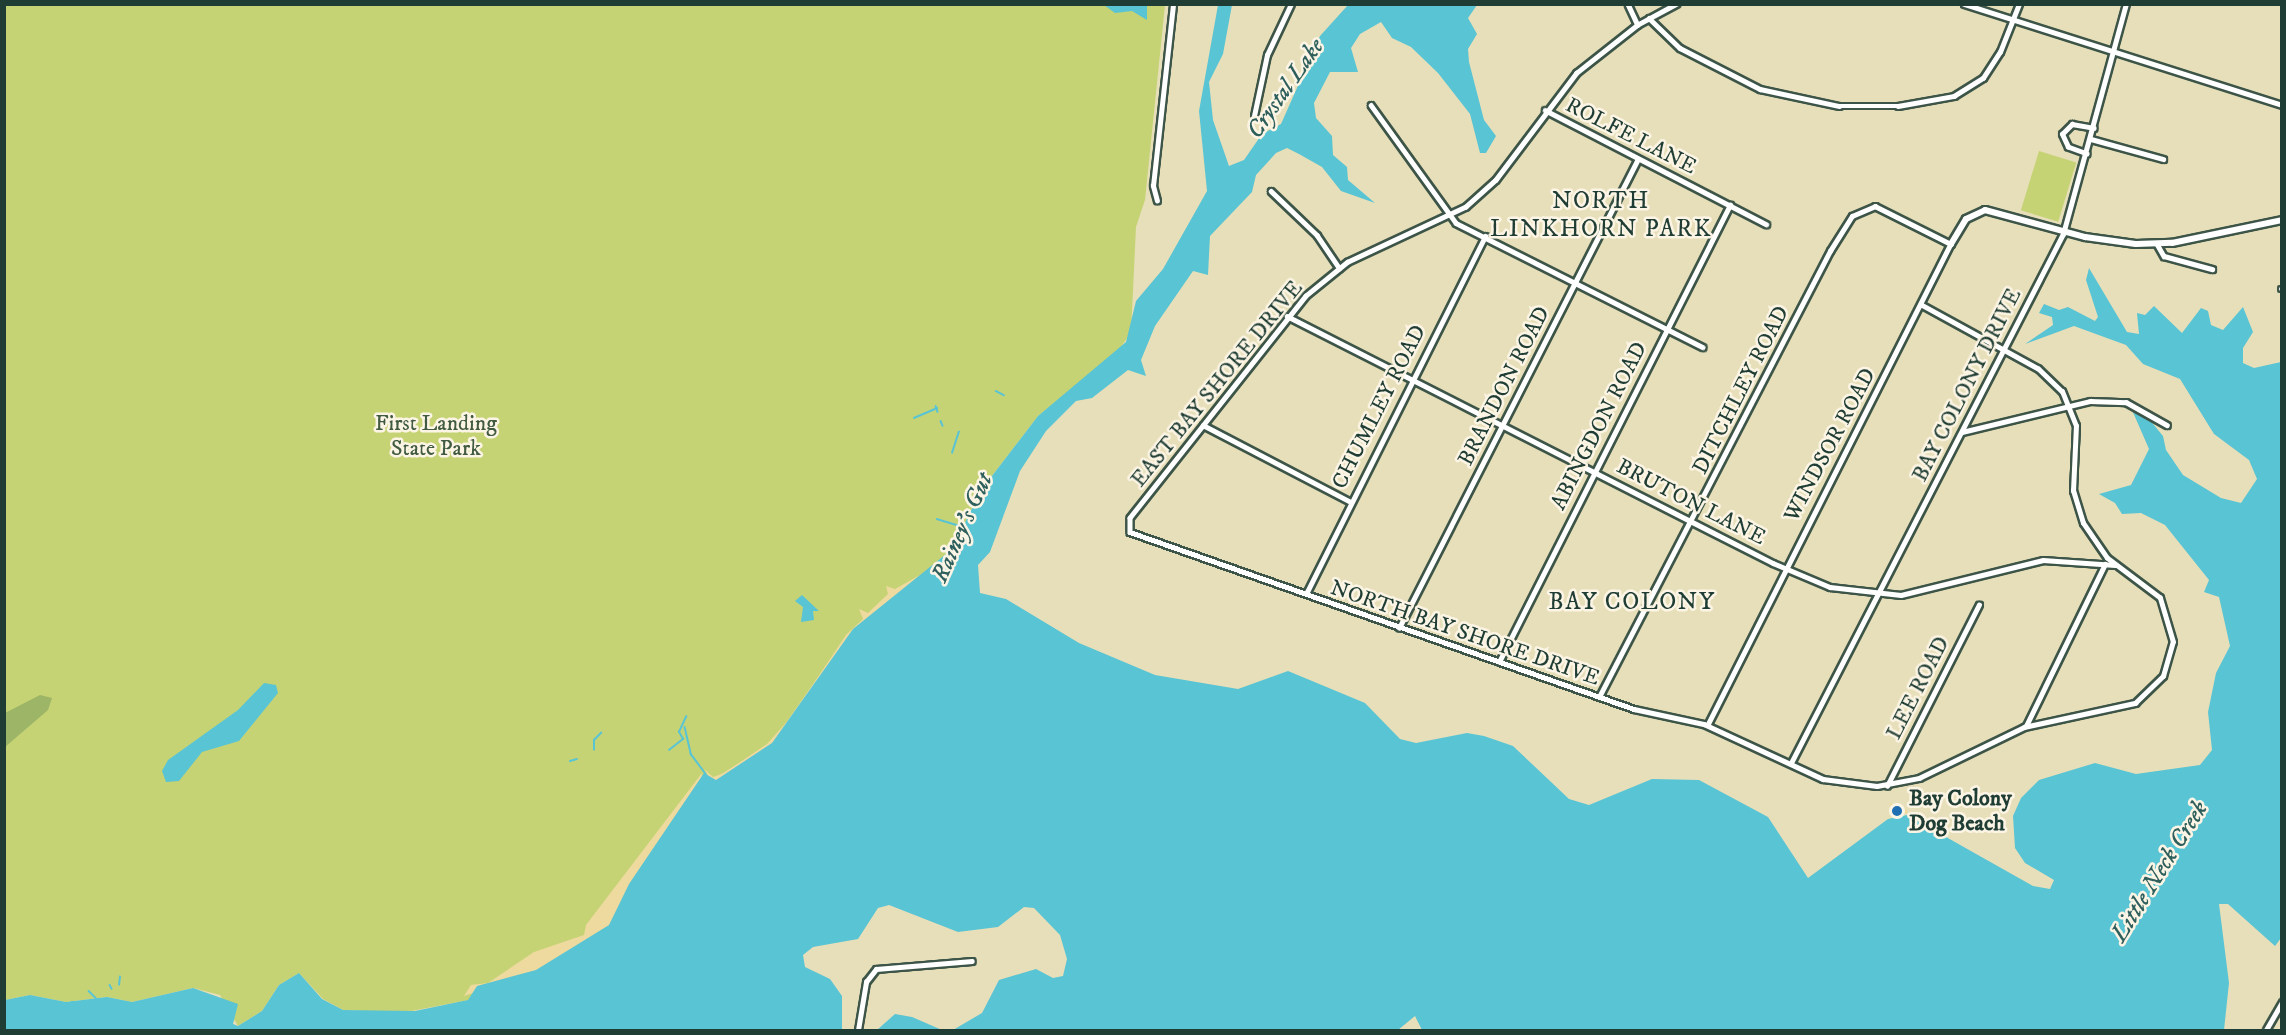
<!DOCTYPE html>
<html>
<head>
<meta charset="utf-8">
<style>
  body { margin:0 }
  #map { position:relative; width:2286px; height:1035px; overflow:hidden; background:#e7dfb9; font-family:"IM FELL DW Pica",serif }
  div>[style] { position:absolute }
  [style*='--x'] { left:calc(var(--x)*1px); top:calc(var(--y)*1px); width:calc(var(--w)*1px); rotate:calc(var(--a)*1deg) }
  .green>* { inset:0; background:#c5d375; transform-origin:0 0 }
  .forest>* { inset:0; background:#9cb566 }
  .sand>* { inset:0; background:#eeda9e }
  .water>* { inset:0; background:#59c4d4 }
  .stream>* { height:1.5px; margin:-0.75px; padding:0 0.75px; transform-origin:0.75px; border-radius:0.75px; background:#59c4d4 }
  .roads { filter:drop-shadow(2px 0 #3d5548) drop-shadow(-2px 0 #3d5548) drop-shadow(0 2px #3d5548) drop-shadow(0 -2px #3d5548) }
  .street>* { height:4.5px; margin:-2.25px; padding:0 2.25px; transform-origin:2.25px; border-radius:2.25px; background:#fff }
  .secondary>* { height:6px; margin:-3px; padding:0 3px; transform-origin:3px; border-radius:3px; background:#fff }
  .dots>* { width:16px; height:16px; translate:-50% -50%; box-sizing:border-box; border:3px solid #fcf5e5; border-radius:50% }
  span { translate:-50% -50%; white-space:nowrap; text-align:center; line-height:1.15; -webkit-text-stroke:5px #fcf5e5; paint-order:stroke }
  .street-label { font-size:22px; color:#1f3d34 }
  .park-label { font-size:22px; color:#405b41 }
  .poi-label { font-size:22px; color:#1f3d34; font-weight:700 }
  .left { translate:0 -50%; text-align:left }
  .water-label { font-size:24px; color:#2e5f5c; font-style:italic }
  .neighbourhood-label { font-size:24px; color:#1f3d34; letter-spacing:1.5px }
  .frame { position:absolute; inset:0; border:6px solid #1f3d34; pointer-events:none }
</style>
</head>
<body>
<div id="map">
  <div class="green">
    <i style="clip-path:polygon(5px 5px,1165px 5px,1145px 200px,1136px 227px,1131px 333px,1115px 355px,1038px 416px,982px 489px,951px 550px,844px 640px,772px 743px,699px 788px,609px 925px,469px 1000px,401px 1013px,343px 1010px,323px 999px,299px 973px,279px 985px,262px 1011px,238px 1026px,220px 995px,193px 988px,132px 1002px,107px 997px,66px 1002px,30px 995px,5px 1000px)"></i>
    <i style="left:2039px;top:151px;width:39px;height:62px;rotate:17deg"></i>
  </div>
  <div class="forest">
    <i style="clip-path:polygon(40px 695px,52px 698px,48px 710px,5px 747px,5px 713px)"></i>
  </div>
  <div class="sand">
    <i style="clip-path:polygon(958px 529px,967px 529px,966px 535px,768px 749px,712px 782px,704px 769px,713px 777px,724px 773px,767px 744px,792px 716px,846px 635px,863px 619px,859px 609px,868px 613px,888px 594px,886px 586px,895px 589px,936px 566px,956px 545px)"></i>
    <i style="clip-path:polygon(702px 773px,700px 797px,604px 933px,545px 970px,464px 996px,471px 985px,488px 983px,534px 952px,584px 935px,586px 925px)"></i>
    <i style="clip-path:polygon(1890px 803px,1906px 809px,1908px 813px,1890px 817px)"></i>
  </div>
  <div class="water">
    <i style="clip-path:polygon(1104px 5px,1147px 5px,1147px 20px,1132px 11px,1115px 13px)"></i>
    <i style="clip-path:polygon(1218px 5px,1232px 5px,1223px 54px,1209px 82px,1213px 120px,1229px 166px,1244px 160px,1262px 134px,1281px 124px,1320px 36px,1348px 5px,1477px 5px,1468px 18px,1477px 34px,1468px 49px,1469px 62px,1484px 120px,1496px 136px,1486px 153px,1480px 153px,1470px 114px,1438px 73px,1411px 47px,1392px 38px,1381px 22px,1360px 34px,1351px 48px,1358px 72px,1330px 72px,1314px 103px,1316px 118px,1332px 136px,1333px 155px,1347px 167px,1348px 180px,1375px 203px,1341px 191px,1322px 167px,1299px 154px,1287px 148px,1276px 153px,1256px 175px,1252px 192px,1210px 236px,1208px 275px,1193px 271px,1155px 326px,1141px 360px,1146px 376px,1128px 370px,1092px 398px,1076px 401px,1046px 431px,1020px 471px,990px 552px,978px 565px,980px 593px,1006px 599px,1079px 643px,1155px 675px,1238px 689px,1288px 671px,1365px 703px,1400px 739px,1416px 743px,1467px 733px,1484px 736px,1513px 746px,1569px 799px,1589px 805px,1652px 779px,1699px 780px,1768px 817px,1808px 878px,1888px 819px,1907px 815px,2033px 886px,2050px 889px,2054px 880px,2025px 863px,2015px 848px,2013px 816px,2021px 798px,2039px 780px,2095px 763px,2136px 774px,2200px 765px,2212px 750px,2208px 712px,2216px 673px,2230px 646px,2219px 597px,2204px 592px,2209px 580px,2165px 525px,2141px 513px,2122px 514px,2115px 503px,2099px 494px,2131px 485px,2149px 449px,2132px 410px,2144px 413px,2163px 436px,2166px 450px,2183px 475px,2221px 498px,2241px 503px,2257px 479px,2249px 460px,2214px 434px,2180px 379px,2143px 364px,2126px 345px,2074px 326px,2025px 344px,2053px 325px,2052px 317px,2039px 313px,2044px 304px,2059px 310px,2068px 307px,2095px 321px,2098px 317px,2086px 280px,2089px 268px,2127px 332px,2139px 334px,2137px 313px,2145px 315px,2154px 306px,2182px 333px,2201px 308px,2208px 311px,2211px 325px,2223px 330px,2243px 307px,2253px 332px,2243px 348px,2243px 363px,2254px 368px,2281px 362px,2281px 938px,2275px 946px,2228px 904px,2219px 904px,2229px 983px,2224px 1030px,1422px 1030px,1415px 1016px,1398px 1030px,953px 1030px,982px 1013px,999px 980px,1036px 969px,1053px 978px,1063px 976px,1067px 959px,1060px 935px,1034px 908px,1024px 907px,998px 927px,958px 932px,889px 905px,878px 908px,858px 939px,813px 947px,803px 955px,805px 967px,830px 979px,842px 996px,842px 1030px,5px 1030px,5px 1000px,30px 995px,66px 1002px,107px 997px,132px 1002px,193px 988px,238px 1004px,233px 1024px,238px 1026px,262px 1011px,279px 985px,299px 973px,322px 999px,343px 1010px,415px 1011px,468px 1000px,477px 986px,536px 970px,609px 925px,629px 884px,704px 773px,716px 780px,772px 743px,853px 629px,951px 550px,982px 489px,1038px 416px,1126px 342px,1136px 301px,1163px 269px,1207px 191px,1199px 111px)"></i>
    <i style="clip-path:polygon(802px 595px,819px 611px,813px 611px,814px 620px,801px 622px,803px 607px,795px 601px)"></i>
    <i style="clip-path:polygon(264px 683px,276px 685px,278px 693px,239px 741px,202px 752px,179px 781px,166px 782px,162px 771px,168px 760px,238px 710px)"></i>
    <i style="clip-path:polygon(895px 1014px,912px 1017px,942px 1030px,877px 1030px)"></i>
  </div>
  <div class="stream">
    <i style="--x:996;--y:391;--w:9;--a:27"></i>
    <i style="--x:936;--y:406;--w:6;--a:72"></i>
    <i style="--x:914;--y:418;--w:25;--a:-23"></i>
    <i style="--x:941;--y:421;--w:5;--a:68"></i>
    <i style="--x:952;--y:453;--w:22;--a:-72"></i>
    <i style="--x:976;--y:503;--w:12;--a:-81"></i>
    <i style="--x:937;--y:519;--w:21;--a:17"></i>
    <i style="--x:685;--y:727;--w:28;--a:77"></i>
    <i style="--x:691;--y:754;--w:25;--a:53"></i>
    <i style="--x:594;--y:750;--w:10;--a:-90"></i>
    <i style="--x:594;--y:740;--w:10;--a:-45"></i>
    <i style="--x:669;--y:750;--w:18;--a:-38"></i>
    <i style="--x:683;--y:739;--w:8;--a:-120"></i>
    <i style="--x:679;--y:732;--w:17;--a:-65"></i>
    <i style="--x:570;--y:761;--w:7;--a:-16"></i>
    <i style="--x:110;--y:985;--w:4;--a:63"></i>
    <i style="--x:119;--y:985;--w:8;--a:-83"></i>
    <i style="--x:89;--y:991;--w:10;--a:45"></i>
    <i style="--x:72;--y:1002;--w:9;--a:0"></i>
  </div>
  <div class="roads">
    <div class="street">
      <i style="--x:1628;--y:4;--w:23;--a:65"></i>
      <i style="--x:1677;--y:4;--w:44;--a:151.7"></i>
      <i style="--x:1638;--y:25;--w:78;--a:141.8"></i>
      <i style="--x:1577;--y:73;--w:134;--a:127.1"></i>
      <i style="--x:1496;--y:180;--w:40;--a:138"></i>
      <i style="--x:1466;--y:207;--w:130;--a:155"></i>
      <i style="--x:1348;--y:262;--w:54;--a:141"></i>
      <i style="--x:1306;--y:296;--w:283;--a:128.4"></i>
      <i style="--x:1130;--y:518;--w:14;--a:90"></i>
      <i style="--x:1130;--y:532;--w:534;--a:19.35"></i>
      <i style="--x:1634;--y:709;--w:72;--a:12.1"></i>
      <i style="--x:1704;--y:724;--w:131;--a:24.8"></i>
      <i style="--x:1823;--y:779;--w:54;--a:7.4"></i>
      <i style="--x:1877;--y:786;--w:43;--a:-10.8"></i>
      <i style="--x:1919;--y:778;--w:117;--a:-25.9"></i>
      <i style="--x:2024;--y:727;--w:114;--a:-12.2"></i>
      <i style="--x:2135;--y:703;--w:39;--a:-44"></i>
      <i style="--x:2163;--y:676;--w:35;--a:-74"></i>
      <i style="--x:2173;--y:642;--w:46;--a:-106.5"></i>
      <i style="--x:2160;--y:598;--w:66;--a:-143"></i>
      <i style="--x:2107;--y:558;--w:42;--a:-124.4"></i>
      <i style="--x:2083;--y:523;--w:34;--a:-107"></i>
      <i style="--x:2073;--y:491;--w:65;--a:-87.4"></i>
      <i style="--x:2076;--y:426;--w:37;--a:-112"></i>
      <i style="--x:2062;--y:392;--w:33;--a:-136"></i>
      <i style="--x:2038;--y:369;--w:133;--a:-151.3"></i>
      <i style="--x:1964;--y:4;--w:334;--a:17.6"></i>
      <i style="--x:1649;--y:18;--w:43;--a:44.1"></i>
      <i style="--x:1680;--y:48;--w:90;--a:27.1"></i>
      <i style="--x:1760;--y:89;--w:81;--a:12.1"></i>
      <i style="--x:1839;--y:106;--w:59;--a:0"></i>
      <i style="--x:1898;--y:106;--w:57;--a:-10.1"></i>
      <i style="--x:1954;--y:96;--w:34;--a:-32"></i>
      <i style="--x:1983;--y:78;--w:31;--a:-57"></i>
      <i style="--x:2000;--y:52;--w:52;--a:-68.4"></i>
      <i style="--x:1371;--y:105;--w:145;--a:54.2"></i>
      <i style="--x:1456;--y:223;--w:276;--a:26.7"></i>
      <i style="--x:1545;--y:110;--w:249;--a:27.3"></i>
      <i style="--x:1254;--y:116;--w:62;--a:-78"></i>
      <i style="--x:1267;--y:55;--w:56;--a:-64.8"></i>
      <i style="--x:2091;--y:139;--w:75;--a:15.5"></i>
      <i style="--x:2087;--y:154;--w:20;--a:-160"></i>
      <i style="--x:2068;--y:147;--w:14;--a:-115"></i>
      <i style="--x:2062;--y:134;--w:14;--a:-45"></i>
      <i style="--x:2072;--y:124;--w:22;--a:10"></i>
      <i style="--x:1271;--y:191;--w:64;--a:43.7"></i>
      <i style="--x:1317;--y:235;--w:40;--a:56"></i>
      <i style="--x:1157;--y:201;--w:16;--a:-105"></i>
      <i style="--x:1153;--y:186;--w:183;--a:-83.7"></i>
      <i style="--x:2157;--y:244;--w:14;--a:60"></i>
      <i style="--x:2164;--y:256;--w:50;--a:15.2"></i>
      <i style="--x:2281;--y:289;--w:1;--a:0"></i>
      <i style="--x:1287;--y:316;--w:545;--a:26.94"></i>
      <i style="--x:1773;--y:563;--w:62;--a:22.8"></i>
      <i style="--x:1830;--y:587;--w:71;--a:6.4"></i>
      <i style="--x:1901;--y:595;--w:146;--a:-13.8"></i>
      <i style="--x:2043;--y:560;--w:72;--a:4"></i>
      <i style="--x:1203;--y:425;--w:165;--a:27.5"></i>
      <i style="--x:1962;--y:432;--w:132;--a:-13.6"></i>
      <i style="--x:2090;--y:401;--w:36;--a:2"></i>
      <i style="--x:2126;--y:402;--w:47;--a:29.3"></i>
      <i style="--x:1306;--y:594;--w:400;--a:-63.4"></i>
      <i style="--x:1399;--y:628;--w:526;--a:-63"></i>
      <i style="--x:1499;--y:662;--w:512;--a:-63.18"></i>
      <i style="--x:1599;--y:697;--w:502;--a:-62.62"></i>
      <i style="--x:1830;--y:251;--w:41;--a:-57.8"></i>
      <i style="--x:1852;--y:216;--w:25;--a:-23"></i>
      <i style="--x:1875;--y:206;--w:85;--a:26.6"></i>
      <i style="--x:1951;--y:244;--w:539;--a:116.8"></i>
      <i style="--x:2026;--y:726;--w:180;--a:-64"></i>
      <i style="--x:1791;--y:763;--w:595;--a:-62.79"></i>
      <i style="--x:2063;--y:234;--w:238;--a:-74.7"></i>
      <i style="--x:1887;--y:786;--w:203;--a:-63.1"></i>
      <i style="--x:858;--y:1030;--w:49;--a:-80.5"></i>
      <i style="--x:866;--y:982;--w:16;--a:-52"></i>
      <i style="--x:876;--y:969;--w:96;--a:-4.8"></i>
      <i style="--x:2266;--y:1030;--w:32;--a:-60"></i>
    </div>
    <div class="secondary">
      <i style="--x:1951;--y:244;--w:29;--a:-59"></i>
      <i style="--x:1966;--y:219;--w:21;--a:-25"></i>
      <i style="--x:1985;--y:210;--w:104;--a:15.1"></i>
      <i style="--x:2085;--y:237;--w:51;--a:7.8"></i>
      <i style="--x:2136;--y:244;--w:36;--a:-2"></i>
      <i style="--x:2172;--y:243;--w:112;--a:-11.8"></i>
    </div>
  </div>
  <div class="dots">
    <i style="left:1897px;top:811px;background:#1f6fb2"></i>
  </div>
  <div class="street-label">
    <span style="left:1631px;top:136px;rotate:27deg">ROLFE LANE</span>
    <span style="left:1217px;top:384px;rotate:-51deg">EAST BAY SHORE DRIVE</span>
    <span style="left:1967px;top:385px;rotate:-63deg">BAY COLONY DRIVE</span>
    <span style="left:1504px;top:386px;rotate:-63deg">BRANDON ROAD</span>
    <span style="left:1741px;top:390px;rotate:-63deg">DITCHLEY ROAD</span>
    <span style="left:1379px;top:407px;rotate:-63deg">CHUMLEY ROAD</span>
    <span style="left:1599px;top:426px;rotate:-63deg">ABINGDON ROAD</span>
    <span style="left:1830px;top:445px;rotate:-62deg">WINDSOR ROAD</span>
    <span style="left:1691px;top:502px;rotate:27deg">BRUTON LANE</span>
    <span style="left:1465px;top:633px;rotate:19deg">NORTH BAY SHORE DRIVE</span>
    <span style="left:1918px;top:688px;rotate:-63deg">LEE ROAD</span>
  </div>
  <div class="park-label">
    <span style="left:436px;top:436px">First Landing<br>State Park</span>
  </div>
  <div class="poi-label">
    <span class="left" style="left:1909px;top:811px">Bay Colony<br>Dog Beach</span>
  </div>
  <div class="water-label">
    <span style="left:1286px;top:89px;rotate:-55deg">Crystal Lake</span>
    <span style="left:963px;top:528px;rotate:-66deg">Rainey's Gut</span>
    <span style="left:2160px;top:872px;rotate:-58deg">Little Neck Creek</span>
  </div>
  <div class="neighbourhood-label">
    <span style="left:1601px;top:216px">NORTH<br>LINKHORN PARK</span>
    <span style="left:1632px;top:603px">BAY COLONY</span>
  </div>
  <div class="frame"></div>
</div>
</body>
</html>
